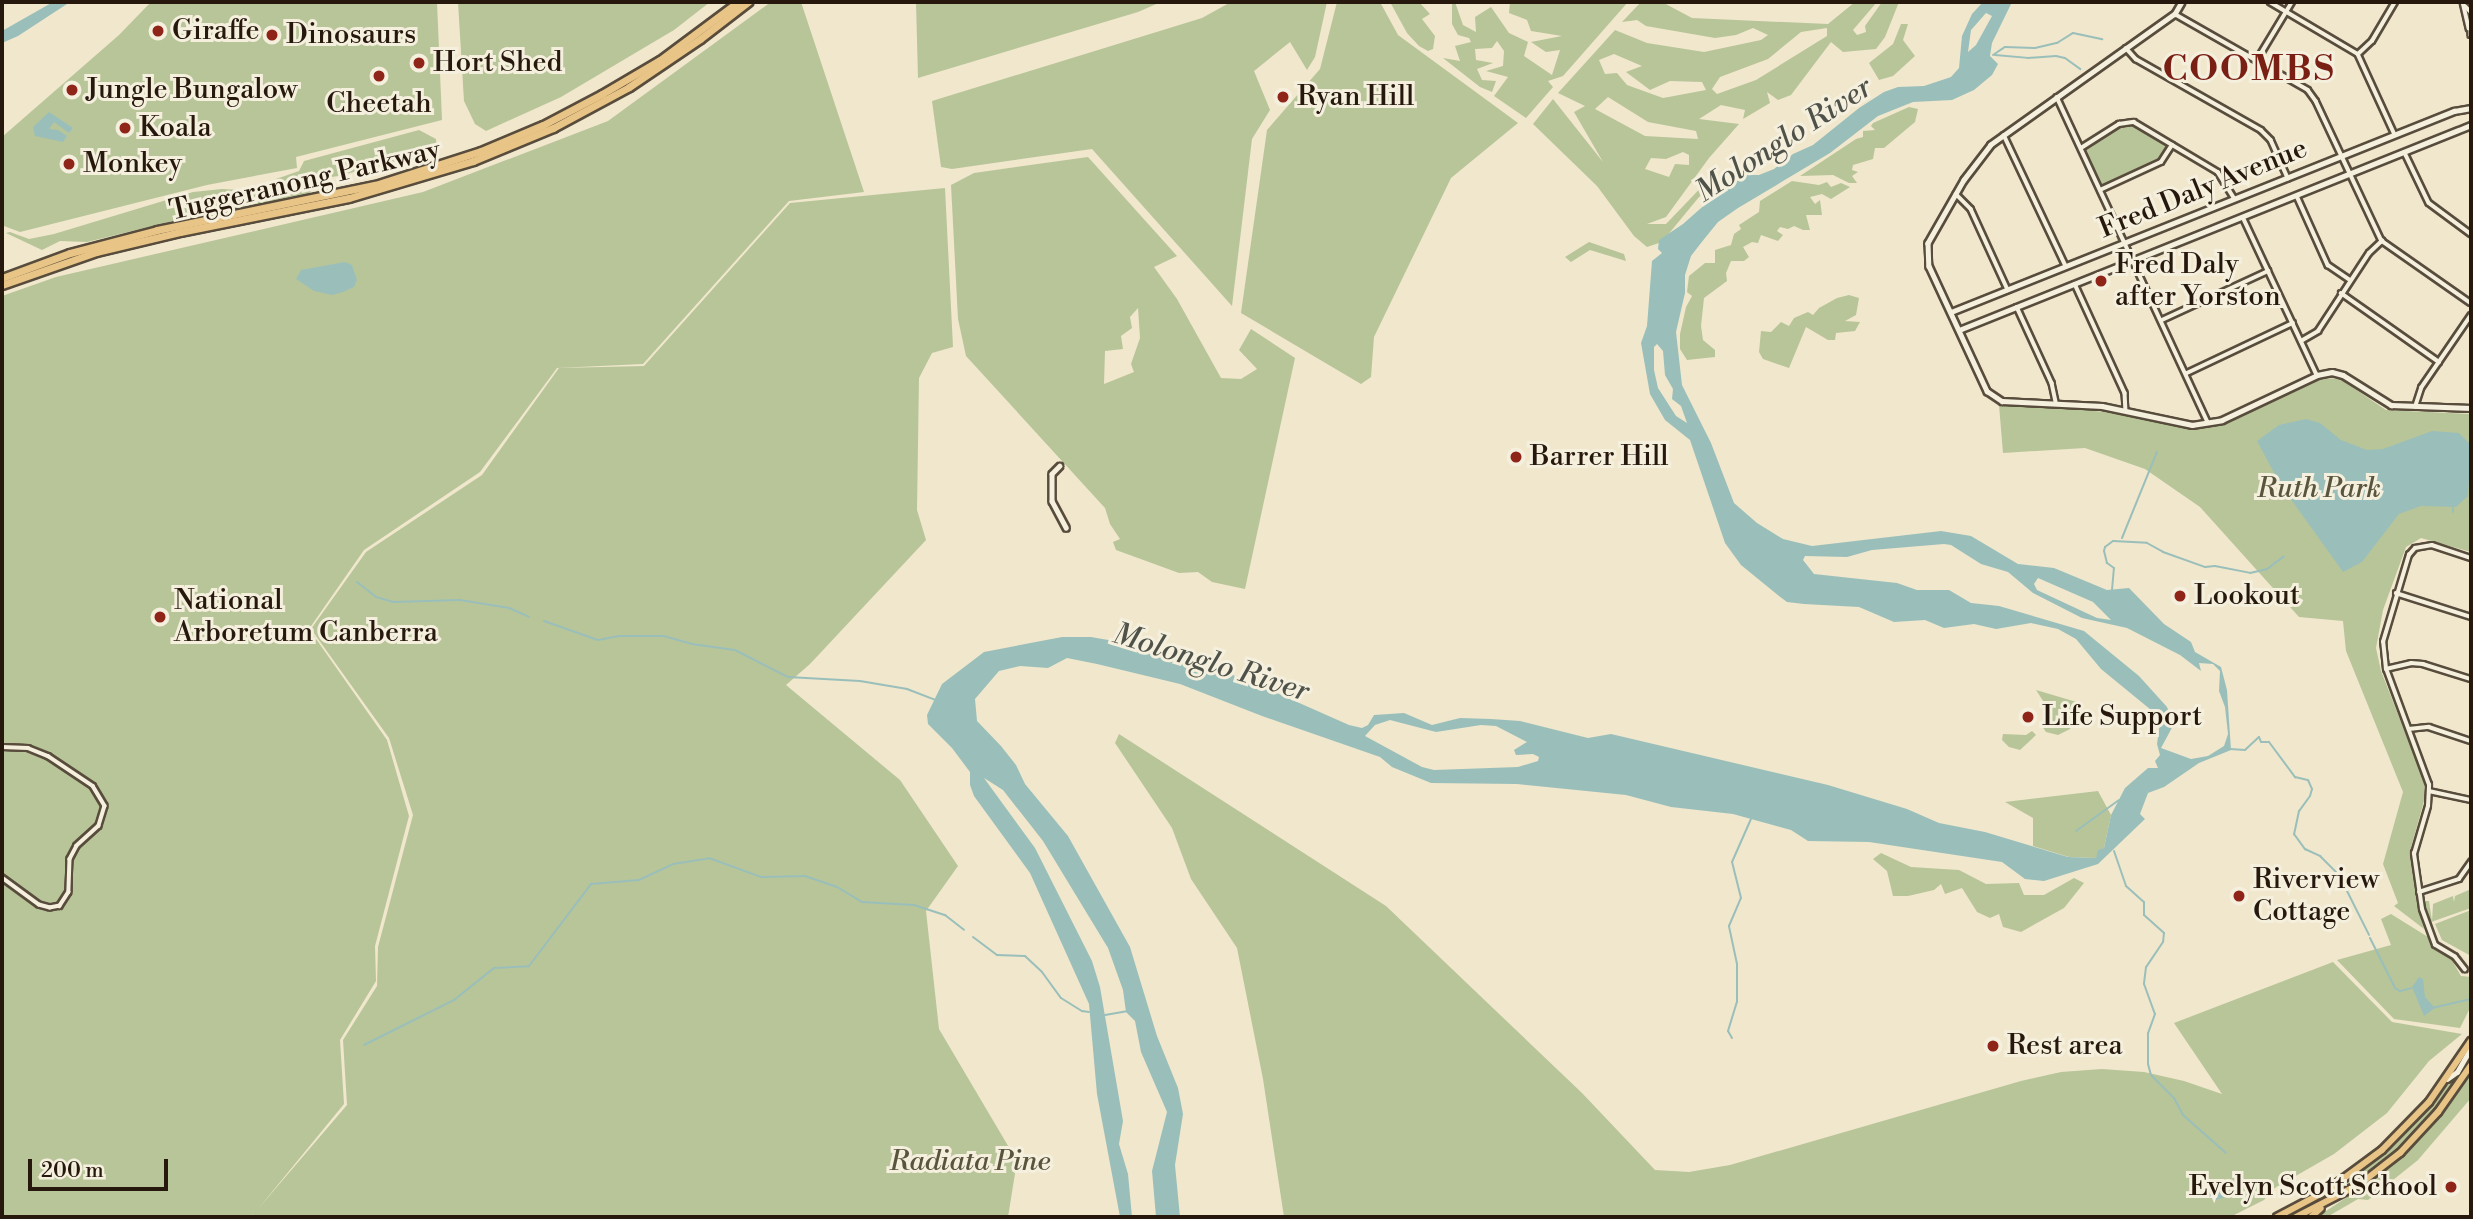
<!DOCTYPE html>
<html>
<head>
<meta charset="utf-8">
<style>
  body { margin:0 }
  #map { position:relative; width:2473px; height:1219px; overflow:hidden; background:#f0e7cd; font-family:"Libre Bodoni",serif }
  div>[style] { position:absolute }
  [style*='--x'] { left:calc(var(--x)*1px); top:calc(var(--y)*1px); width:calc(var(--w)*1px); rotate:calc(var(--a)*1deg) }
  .green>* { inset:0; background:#b8c599 }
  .water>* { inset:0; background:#9abfba }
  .stream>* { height:2px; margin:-1px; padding:0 1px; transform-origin:1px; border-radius:1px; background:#9abfba }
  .roads { filter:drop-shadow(2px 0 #584c3c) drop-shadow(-2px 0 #584c3c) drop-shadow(0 2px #584c3c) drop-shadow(0 -2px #584c3c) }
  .minor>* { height:3.5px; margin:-1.75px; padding:0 1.75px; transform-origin:1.75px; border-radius:1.75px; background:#f5efde }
  .tertiary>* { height:4.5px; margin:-2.25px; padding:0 2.25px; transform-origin:2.25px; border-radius:2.25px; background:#f5efde }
  .primary>* { height:6px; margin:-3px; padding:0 3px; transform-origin:3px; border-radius:3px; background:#e8c486 }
  .motorway>* { height:7px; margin:-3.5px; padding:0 3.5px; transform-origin:3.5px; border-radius:3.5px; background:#e8c486 }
  .dots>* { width:19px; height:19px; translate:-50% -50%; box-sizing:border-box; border:4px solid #f5efde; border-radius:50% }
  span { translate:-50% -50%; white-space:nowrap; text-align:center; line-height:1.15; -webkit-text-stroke:6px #f5efde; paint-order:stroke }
  .poi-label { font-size:28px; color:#26180c }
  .left { translate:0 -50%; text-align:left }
  .right { translate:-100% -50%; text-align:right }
  .street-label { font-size:28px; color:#26180c }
  .park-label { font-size:28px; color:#59553d; font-style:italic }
  .water-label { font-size:30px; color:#4f5249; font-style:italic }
  .district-label { font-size:35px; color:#7a1f14; font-weight:700; letter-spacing:2px }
  .frame { position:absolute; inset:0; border:4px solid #26180c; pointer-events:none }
  .scale { position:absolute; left:28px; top:1159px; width:140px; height:32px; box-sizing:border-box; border:4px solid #26180c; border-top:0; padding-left:9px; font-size:21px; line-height:24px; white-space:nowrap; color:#26180c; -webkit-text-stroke:5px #f5efde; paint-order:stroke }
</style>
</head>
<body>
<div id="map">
  <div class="green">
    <i style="clip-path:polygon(151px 2px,437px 2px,442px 120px,296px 157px,297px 168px,207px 185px,20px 232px,4px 226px,2px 137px,119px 35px)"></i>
    <i style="clip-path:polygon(458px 2px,710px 2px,674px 30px,561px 97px,486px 131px,475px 124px,464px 101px)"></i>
    <i style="clip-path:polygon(771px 2px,801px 2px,864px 192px,789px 201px,643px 364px,557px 368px,480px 472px,364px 550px,309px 629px,387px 740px,409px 816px,375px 946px,376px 981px,340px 1040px,344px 1104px,258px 1209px,347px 1105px,343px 1040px,377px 986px,378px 947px,413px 815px,389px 738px,311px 629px,366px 552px,482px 475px,559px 368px,644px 366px,790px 203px,945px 188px,953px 347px,932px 353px,919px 378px,917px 510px,926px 540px,810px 664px,786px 685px,900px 780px,958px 866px,926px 911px,939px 1029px,1017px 1161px,1008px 1217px,252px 1217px,253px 1214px,250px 1217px,2px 1217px,2px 296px,56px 277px,423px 192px,608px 121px)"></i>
    <i style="clip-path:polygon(916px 2px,1161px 2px,1138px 12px,918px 78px)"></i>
    <i style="clip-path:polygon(1231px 2px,1327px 2px,1315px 57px,1307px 70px,1290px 42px,1254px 71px,1270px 110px,1252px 139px,1232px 306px,1092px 149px,952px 169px,941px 167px,932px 101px,1202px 18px)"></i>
    <i style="clip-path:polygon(1337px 2px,1380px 2px,1398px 35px,1518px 123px,1451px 178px,1374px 337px,1371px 377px,1361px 384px,1241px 313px,1267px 130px,1320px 69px)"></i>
    <i style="clip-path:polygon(1390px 2px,1419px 2px,1430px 14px,1422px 19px,1435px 36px,1433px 49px,1428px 51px,1419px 46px,1407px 33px)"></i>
    <i style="clip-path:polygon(1452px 2px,1455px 2px,1463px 25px,1476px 32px,1475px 17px,1491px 7px,1509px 33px,1528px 42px,1524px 56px,1552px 75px,1560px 50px,1546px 52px,1531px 42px,1562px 36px,1531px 31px,1527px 20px,1509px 13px,1510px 2px,1628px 2px,1563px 76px,1548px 81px,1553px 87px,1526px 118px,1494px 96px,1508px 77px,1486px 71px,1503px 66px,1504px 51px,1497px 41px,1492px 48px,1475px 49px,1476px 60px,1493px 63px,1477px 69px,1482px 80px,1496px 81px,1492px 92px,1480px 87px,1443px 58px,1460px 61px,1455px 46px,1471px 42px,1469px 38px,1458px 35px,1452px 24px)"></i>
    <i style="clip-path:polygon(evenodd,1641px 2px,1662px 2px,1692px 18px,1828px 24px,1855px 2px,1877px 2px,1853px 30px,1857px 35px,1866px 32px,1865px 26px,1882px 2px,1899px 2px,1885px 37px,1876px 49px,1843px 52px,1831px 42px,1791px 95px,1778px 100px,1767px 92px,1770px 103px,1743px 119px,1745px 110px,1721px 105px,1699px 119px,1739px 124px,1709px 158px,1666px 217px,1647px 224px,1666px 224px,1713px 175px,1724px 182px,1699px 197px,1662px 242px,1647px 247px,1634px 236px,1597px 186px,1533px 124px,1553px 99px,1603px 162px,1574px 112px,1585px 106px,1558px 93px,1615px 30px,1647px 43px,1704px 52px,1761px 40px,1768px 35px,1753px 28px,1736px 35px,1715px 38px,1646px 26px,1637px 20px,1622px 22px,1641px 2px,1827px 28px,1827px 36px,1756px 80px,1717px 94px,1712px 89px,1720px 77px,1768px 59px,1801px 32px,1827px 28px,1641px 2px,1614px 54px,1642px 66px,1626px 72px,1650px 90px,1670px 81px,1702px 82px,1706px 90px,1663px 98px,1627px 85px,1617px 73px,1605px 74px,1599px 60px,1614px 54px,1641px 2px,1608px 97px,1648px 122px,1696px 131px,1698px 139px,1645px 136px,1595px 109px,1608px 97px,1641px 2px,1683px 152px,1689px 155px,1689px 165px,1675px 164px,1669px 177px,1645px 169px,1651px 158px,1666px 159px,1683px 152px)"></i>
    <i style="clip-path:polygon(1901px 24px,1908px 24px,1903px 40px,1915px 56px,1893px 76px,1879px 80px,1869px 63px,1893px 44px)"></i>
    <i style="clip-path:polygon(1909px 107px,1918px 109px,1915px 122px,1884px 148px,1875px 148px,1873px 159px,1853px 165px,1852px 170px,1858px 172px,1852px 176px,1857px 183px,1849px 183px,1833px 175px,1800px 176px,1856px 139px,1863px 137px,1863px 131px,1875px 130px,1871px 126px,1873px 123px)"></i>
    <i style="clip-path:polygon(2134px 122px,2172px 145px,2161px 162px,2100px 190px,2081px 148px,2119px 124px)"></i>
    <i style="clip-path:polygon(419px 130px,436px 139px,437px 151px,338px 176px,294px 183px,276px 179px,299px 171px,304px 161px)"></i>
    <i style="clip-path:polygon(evenodd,1088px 157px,1177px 256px,1154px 267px,1177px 299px,1221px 378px,1241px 379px,1257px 369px,1239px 350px,1251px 329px,1295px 358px,1245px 589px,1212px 582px,1198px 572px,1179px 573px,1116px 550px,1113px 542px,1120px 539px,1110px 524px,1105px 508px,966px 356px,958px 319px,951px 185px,974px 173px,1088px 157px,1138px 308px,1140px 338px,1131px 364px,1134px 372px,1104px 384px,1105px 351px,1123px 349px,1121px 336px,1132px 328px,1130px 317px,1138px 308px)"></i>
    <i style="clip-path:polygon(1792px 181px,1819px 185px,1827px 182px,1831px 187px,1841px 183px,1850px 187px,1831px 199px,1822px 194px,1810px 197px,1815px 204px,1820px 200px,1822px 215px,1806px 215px,1810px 230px,1803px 230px,1794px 226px,1788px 229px,1780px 227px,1777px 231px,1783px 235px,1778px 241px,1761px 235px,1758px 243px,1752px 242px,1743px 247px,1749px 257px,1744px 261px,1731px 261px,1726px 273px,1727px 281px,1704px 298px,1701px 326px,1703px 340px,1715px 350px,1715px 357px,1687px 360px,1680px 349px,1680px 334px,1686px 307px,1692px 296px,1687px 292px,1689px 276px,1705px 263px,1715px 263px,1715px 250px,1731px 245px,1734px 234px,1741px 229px,1739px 225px,1759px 212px,1760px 201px)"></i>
    <i style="clip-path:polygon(311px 187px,310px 195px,186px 218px,87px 242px,60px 241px,42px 250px,6px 233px,10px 232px,29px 239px,54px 234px,193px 192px,222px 189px,240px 190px,247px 196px,266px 190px,276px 197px)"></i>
    <i style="clip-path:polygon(1589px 242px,1624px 254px,1626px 261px,1590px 250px,1571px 262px,1565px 257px)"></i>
    <i style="clip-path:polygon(1849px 295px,1859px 298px,1856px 315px,1845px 321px,1860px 322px,1855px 331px,1836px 333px,1835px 340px,1828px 340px,1806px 327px,1789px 368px,1763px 359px,1759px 352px,1761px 331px,1771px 332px,1781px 322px,1789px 326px,1794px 318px,1808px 312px,1813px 315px,1819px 308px,1837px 298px)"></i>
    <i style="clip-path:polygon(2324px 378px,2340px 379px,2386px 410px,2471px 414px,2471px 552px,2421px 538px,2406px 547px,2383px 610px,2376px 648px,2381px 671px,2425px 783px,2424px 801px,2410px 851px,2418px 908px,2424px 929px,2394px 906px,2398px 903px,2383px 864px,2403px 792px,2346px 651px,2343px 621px,2299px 617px,2200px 507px,2145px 469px,2085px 448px,2003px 453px,1999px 405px,2051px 406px,2104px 412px,2197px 429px,2224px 424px)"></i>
    <i style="clip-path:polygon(2036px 690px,2080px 703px,2070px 729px,2058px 735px,2046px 732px,2042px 726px,2049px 710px)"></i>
    <i style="clip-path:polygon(2032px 731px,2036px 735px,2020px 750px,2009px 747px,2002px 740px,2003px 734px,2026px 735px)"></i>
    <i style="clip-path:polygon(1119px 734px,1386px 906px,1582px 1093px,1655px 1170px,1689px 1172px,1730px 1165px,2021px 1081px,2061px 1072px,2102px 1069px,2144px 1072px,2184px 1081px,2222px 1094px,2174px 1023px,2333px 962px,2392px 1022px,2462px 1034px,2429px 1061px,2387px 1113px,2334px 1154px,2273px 1189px,2264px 1200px,2230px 1217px,1284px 1217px,1263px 1079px,1237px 948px,1191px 879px,1172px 828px,1115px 743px)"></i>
    <i style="clip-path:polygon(2098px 791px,2111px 815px,2104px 848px,2096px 858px,2069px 857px,2033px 846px,2033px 818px,2005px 802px)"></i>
    <i style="clip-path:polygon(1881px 853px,1911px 867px,1959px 870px,1986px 884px,2019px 883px,2024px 895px,2044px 895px,2074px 878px,2084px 883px,2064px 908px,2021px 932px,2003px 927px,1999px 914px,1990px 918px,1977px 912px,1962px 888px,1945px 894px,1941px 884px,1934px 890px,1908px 896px,1893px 896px,1887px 871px,1873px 859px)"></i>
    <i style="clip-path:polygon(2471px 889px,2471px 908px,2431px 922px,2439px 942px,2467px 960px,2437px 942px,2424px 901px,2429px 901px,2432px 921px,2433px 904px,2453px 896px,2454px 902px,2455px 896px)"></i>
    <i style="clip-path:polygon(2471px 910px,2471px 956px,2442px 940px,2435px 924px)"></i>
    <i style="clip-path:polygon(2391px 914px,2428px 937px,2437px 951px,2450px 957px,2461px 976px,2471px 977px,2471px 1006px,2460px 1028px,2394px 1019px,2337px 960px,2391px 945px,2381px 919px)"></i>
    <i style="clip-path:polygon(2471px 1051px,2471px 1060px,2435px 1112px,2395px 1154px,2362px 1180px,2297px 1214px,2296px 1211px,2336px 1188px,2393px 1144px,2433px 1103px)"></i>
    <i style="clip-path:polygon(2471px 1072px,2471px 1098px,2418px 1160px,2368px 1200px,2358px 1199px,2327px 1217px,2317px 1217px,2370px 1182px,2405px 1154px,2436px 1121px)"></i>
  </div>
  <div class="water">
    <i style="clip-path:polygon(53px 2px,70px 2px,18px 36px,2px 43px,2px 31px)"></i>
    <i style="clip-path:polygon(evenodd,1983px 2px,2012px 2px,1992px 43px,1990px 56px,1998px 64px,1992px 75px,1974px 90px,1952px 100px,1913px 102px,1878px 116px,1830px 153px,1738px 208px,1718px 222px,1701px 243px,1691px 256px,1685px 275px,1685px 293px,1676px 332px,1682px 385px,1711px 443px,1734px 503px,1757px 523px,1783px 539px,1812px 546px,1941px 531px,1971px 536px,2018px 564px,2054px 568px,2107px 590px,2129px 588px,2164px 624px,2191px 642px,2195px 652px,2221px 667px,2227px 690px,2231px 750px,2199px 763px,2164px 787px,2148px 793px,2140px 814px,2145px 819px,2098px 864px,2044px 881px,2025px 879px,2002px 862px,1869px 842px,1808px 841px,1791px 830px,1733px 814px,1671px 807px,1626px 795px,1517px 784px,1431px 783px,1392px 767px,1380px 757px,1262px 716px,1180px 684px,1097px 664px,1067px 658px,1048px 668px,1020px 666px,999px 671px,975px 699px,977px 721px,1001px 746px,1016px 765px,1025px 784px,1068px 836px,1130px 947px,1157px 1036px,1178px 1088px,1183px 1114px,1175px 1165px,1180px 1217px,1156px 1217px,1152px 1171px,1167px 1112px,1141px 1052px,1135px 1021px,1126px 1012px,1123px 990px,1108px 948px,1043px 841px,1003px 790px,984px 778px,1035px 848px,1092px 961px,1100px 987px,1123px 1121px,1119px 1144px,1128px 1174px,1132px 1217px,1120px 1217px,1097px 1094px,1089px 1004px,1030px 873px,974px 796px,970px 785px,970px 772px,952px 748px,928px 724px,927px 715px,942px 684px,984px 652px,1062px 637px,1091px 637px,1137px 645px,1245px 679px,1349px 725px,1362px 728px,1368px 725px,1374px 715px,1404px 713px,1432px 725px,1460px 718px,1491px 719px,1520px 721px,1588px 738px,1611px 734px,1828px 785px,1907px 809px,1939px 823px,1985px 832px,2068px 857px,2096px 858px,2098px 850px,2104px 848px,2111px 815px,2125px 788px,2148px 768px,2158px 768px,2155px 761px,2160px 755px,2157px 744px,2160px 722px,2156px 714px,2101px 669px,2076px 639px,2058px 629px,2031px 623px,1996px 629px,1974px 624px,1944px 628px,1925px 620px,1894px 622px,1859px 607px,1804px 604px,1787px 602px,1779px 596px,1741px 565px,1725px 543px,1690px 440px,1665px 420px,1650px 394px,1641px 343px,1647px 326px,1652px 261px,1662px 253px,1658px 249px,1659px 240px,1683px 224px,1726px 186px,1746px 175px,1759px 175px,1774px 169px,1793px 154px,1813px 145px,1859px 108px,1884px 92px,1898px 87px,1924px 86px,1951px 77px,1959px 68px,1962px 36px,1972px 14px,1983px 2px,1986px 13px,1992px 16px,1976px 45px,1968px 52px,1971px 30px,1986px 13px,1983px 2px,1657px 344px,1663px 351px,1665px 375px,1673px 389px,1672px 399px,1681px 406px,1687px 423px,1676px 416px,1658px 388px,1654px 370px,1654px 347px,1657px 344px,1983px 2px,1944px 544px,1951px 545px,1981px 564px,2008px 572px,2033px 593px,2082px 618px,2127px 628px,2180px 655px,2201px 671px,2199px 663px,2213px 664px,2220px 671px,2219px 691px,2225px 707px,2228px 734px,2224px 746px,2208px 756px,2191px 759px,2161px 748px,2174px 724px,2167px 707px,2139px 676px,2084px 631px,1999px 606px,1971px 603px,1949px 590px,1917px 590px,1897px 583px,1814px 574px,1803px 560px,1805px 556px,1847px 557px,1872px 550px,1944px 544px,1983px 2px,2038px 578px,2093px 602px,2111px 620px,2097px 618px,2037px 590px,2034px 584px,2038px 578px,1983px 2px,1390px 720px,1436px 732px,1481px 725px,1496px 726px,1527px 742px,1514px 750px,1516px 755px,1533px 754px,1539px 757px,1538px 761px,1518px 767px,1434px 770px,1422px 767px,1365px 736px,1375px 725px,1390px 720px)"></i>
    <i style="clip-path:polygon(49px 112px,73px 128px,69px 133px,54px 122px,49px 129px,58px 130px,67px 136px,63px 142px,35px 136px,33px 127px)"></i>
    <i style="clip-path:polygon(345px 262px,352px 265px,357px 280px,354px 287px,343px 292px,332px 295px,314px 291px,296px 279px,301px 270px)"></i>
    <i style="clip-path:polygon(2306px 419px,2320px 423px,2341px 440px,2367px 450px,2383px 449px,2432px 431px,2459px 433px,2471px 445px,2468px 496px,2456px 507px,2421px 506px,2399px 514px,2362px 562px,2343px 572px,2280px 484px,2257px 441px,2279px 425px)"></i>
    <i style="clip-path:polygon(2419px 977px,2423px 979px,2425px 997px,2435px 1008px,2424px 1016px,2412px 987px)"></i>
    <i style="clip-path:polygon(2217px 1184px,2226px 1188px,2229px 1193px,2225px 1197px,2216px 1200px,2202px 1195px,2201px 1188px)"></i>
  </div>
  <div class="stream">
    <i style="--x:1993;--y:55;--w:14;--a:-34"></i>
    <i style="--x:2005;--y:47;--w:30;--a:2"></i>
    <i style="--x:2035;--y:48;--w:23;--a:-13"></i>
    <i style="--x:2057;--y:43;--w:19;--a:-32"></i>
    <i style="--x:2073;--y:33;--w:30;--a:12"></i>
    <i style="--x:1995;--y:55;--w:33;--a:5"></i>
    <i style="--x:2028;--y:58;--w:28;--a:-4"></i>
    <i style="--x:2056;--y:56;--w:9;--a:13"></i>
    <i style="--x:2065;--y:58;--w:19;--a:36"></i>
    <i style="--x:2453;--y:508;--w:4;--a:90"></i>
    <i style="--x:2122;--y:538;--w:93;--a:-67.9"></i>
    <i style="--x:357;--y:582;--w:24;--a:38"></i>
    <i style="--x:376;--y:597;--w:18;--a:16"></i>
    <i style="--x:393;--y:602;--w:67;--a:-1.7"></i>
    <i style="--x:460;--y:600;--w:50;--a:9.3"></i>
    <i style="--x:509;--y:608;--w:22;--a:24"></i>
    <i style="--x:2112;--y:590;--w:22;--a:-85"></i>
    <i style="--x:2114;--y:568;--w:9;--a:-144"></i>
    <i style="--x:2107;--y:563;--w:12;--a:-104"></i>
    <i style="--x:2104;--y:551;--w:4;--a:-76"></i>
    <i style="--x:2105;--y:547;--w:10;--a:-37"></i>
    <i style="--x:2113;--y:541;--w:34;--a:3"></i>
    <i style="--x:2147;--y:543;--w:18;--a:29"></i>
    <i style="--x:2163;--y:552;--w:45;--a:19.7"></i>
    <i style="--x:2205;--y:567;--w:10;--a:-6"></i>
    <i style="--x:2215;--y:566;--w:36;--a:11"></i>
    <i style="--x:2250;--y:573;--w:17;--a:-13"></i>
    <i style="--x:2267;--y:569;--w:21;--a:-37"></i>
    <i style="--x:544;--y:621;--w:57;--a:19.4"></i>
    <i style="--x:598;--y:640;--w:20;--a:-11"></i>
    <i style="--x:618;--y:636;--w:46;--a:0"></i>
    <i style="--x:664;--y:636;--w:29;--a:16"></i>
    <i style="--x:692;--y:644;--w:43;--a:7.9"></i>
    <i style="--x:735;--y:650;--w:59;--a:27"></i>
    <i style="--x:788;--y:677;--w:72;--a:3.2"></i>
    <i style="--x:860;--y:681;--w:48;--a:9.7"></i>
    <i style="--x:907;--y:689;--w:31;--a:21"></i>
    <i style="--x:2230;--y:749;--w:15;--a:4"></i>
    <i style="--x:2245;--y:750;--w:19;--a:-43"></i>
    <i style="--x:2259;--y:737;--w:5;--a:68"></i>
    <i style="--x:2261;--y:742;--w:8;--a:0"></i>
    <i style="--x:2269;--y:742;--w:44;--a:53.4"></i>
    <i style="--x:2295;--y:777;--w:13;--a:13"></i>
    <i style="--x:2308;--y:780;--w:10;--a:66"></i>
    <i style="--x:2312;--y:789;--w:7;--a:106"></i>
    <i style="--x:2310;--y:796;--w:19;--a:126"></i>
    <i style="--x:2299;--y:811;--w:24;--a:102"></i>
    <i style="--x:2294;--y:834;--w:19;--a:54"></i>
    <i style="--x:2305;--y:849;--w:17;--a:25"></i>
    <i style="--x:2320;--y:856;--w:27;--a:45"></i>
    <i style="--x:2339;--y:875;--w:67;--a:63.4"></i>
    <i style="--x:2076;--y:831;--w:53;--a:-35.8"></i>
    <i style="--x:2114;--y:851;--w:37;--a:71"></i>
    <i style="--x:2126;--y:886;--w:24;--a:42"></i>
    <i style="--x:2144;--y:902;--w:13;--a:90"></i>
    <i style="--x:2144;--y:915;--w:27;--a:42"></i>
    <i style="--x:2164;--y:933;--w:9;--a:96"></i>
    <i style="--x:2163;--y:942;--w:30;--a:124"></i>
    <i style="--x:2146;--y:967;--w:17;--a:97"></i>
    <i style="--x:2144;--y:984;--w:32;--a:70"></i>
    <i style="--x:2155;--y:1014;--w:20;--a:110"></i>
    <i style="--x:2148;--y:1033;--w:31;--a:90"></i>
    <i style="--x:2148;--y:1064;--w:11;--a:75"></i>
    <i style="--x:2151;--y:1075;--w:33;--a:45"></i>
    <i style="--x:2174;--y:1098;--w:19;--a:62"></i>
    <i style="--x:2183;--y:1115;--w:57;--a:41.5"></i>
    <i style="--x:973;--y:937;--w:30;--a:37"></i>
    <i style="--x:997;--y:955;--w:28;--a:2"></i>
    <i style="--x:1025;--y:956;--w:23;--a:43"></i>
    <i style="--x:1042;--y:972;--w:32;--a:54"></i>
    <i style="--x:1061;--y:998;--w:25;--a:32"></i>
    <i style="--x:1082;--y:1011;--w:7;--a:8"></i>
    <i style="--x:2370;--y:938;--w:56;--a:63.4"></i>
    <i style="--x:2395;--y:988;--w:6;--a:31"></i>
    <i style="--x:2400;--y:991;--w:12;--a:-14"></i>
    <i style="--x:2432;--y:1008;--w:40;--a:-13"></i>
    <i style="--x:1105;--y:1015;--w:22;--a:-10"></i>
    <i style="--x:1732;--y:1038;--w:8;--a:-120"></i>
    <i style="--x:1728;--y:1031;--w:30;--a:-73"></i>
    <i style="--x:1737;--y:1002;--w:38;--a:-90"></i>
    <i style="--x:1737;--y:964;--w:39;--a:-102"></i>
    <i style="--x:1729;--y:926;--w:30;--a:-67"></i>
    <i style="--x:1741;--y:898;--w:37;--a:-104"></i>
    <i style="--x:1732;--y:862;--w:47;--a:-66.2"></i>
    <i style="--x:364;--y:1045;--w:101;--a:-26.6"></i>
    <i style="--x:454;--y:1000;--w:51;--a:-38.7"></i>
    <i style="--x:494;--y:968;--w:35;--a:-3"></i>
    <i style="--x:529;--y:966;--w:103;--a:-52.9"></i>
    <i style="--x:591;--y:884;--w:48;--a:-4.8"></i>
    <i style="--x:639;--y:880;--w:38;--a:-25"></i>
    <i style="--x:673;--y:864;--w:36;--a:-9"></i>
    <i style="--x:709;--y:858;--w:55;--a:20.1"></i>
    <i style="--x:761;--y:877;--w:44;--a:-1.3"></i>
    <i style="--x:805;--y:876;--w:34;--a:19"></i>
    <i style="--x:837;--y:887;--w:29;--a:31"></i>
    <i style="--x:862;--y:902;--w:52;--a:3.3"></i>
    <i style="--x:914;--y:905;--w:33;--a:18"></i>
    <i style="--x:945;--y:915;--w:24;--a:38"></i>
  </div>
  <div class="roads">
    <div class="minor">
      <i style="--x:2270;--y:2;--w:102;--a:30.6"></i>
      <i style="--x:2358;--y:54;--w:89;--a:65.4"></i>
      <i style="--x:2463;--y:2;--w:27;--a:77"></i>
      <i style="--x:2465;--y:6;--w:8;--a:45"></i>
      <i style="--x:2175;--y:14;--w:153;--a:29.7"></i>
      <i style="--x:2308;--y:90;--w:14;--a:54"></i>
      <i style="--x:2316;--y:101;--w:155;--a:64.8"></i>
      <i style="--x:2382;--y:241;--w:108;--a:34.9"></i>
      <i style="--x:2471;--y:24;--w:11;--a:90"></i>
      <i style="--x:2126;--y:48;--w:15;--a:48"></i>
      <i style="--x:2136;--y:59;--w:144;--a:29.6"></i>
      <i style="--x:2261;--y:130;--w:14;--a:45"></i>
      <i style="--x:2271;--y:140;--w:42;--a:65.9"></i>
      <i style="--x:2358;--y:54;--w:19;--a:-43"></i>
      <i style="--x:2372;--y:41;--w:45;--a:-59.5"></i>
      <i style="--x:2257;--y:60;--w:68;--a:-58.9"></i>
      <i style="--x:2057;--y:97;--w:358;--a:65.1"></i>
      <i style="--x:2004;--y:135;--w:145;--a:64.7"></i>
      <i style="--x:2081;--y:148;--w:45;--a:-32.3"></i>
      <i style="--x:2119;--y:124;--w:15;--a:-8"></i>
      <i style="--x:2134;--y:122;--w:98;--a:30.8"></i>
      <i style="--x:2218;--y:172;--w:32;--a:58"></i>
      <i style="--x:2405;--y:153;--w:55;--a:64.4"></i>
      <i style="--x:2429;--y:203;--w:52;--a:36.4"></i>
      <i style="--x:2100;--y:190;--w:67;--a:-24.7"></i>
      <i style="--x:2161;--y:162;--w:20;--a:-57"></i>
      <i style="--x:1956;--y:194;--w:21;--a:45"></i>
      <i style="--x:1971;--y:209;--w:89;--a:65.4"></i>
      <i style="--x:2297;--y:196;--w:76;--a:65.8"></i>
      <i style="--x:2328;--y:265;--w:27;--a:34"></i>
      <i style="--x:2243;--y:217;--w:174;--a:64.9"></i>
      <i style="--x:2075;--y:284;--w:120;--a:65.4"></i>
      <i style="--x:2125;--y:393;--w:17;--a:87"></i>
      <i style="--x:2341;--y:293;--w:120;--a:35.1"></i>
      <i style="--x:2017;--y:307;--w:84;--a:65.3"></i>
      <i style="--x:2052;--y:383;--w:19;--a:78"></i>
      <i style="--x:2162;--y:320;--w:117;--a:-24.8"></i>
      <i style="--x:2301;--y:341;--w:20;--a:-30"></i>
      <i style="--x:2318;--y:331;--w:93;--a:-56.8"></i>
      <i style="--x:2369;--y:253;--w:18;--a:-43"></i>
      <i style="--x:2187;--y:373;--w:117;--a:-25.3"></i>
      <i style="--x:2415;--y:407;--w:20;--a:-72"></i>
      <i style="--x:2421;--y:388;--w:88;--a:-55.6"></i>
      <i style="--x:2396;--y:593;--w:79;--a:17.7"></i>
      <i style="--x:2386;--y:669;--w:26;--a:-13"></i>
      <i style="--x:2411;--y:663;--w:12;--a:5"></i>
      <i style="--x:2423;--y:664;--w:50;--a:17.4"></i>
      <i style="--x:2409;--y:729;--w:20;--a:-6"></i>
      <i style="--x:2429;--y:727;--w:44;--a:18.4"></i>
      <i style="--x:2;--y:747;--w:26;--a:2"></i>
      <i style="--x:28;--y:748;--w:22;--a:22"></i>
      <i style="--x:48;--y:756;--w:54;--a:33.7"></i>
      <i style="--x:93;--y:786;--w:23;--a:59"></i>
      <i style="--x:105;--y:806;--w:21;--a:107"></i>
      <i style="--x:99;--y:826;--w:30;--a:138"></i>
      <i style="--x:77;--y:846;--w:15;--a:118"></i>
      <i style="--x:70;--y:859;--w:33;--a:92"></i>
      <i style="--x:69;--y:892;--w:17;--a:123"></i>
      <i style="--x:60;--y:906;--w:10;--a:169"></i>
      <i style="--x:50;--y:908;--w:11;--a:-165"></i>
      <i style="--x:39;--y:905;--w:46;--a:-143.9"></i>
      <i style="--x:2429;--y:791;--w:43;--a:12.1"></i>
      <i style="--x:2419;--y:892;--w:42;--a:-18"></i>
      <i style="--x:2459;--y:879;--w:21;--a:-55"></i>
      <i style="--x:2465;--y:970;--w:16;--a:-128"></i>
      <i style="--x:2455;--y:957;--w:23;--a:-149"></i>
      <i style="--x:2435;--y:945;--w:38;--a:-110"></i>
      <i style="--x:2422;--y:909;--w:56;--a:-98.3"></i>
      <i style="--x:2414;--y:854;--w:50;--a:-73.7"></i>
      <i style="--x:2428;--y:806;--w:21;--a:-87"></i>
      <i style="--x:2429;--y:785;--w:124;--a:-110.3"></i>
      <i style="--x:2386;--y:669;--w:27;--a:-96"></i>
      <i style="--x:2383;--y:642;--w:91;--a:-73.4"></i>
      <i style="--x:2409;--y:555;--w:9;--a:-49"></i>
      <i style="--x:2415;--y:548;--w:17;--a:-10"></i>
      <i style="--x:2432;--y:545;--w:41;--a:18.4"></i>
    </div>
    <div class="tertiary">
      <i style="--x:2182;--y:2;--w:14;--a:120"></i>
      <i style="--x:2175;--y:14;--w:226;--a:144.6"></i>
      <i style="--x:1991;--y:145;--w:44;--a:127.6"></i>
      <i style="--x:1964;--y:180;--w:73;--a:119.7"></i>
      <i style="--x:1928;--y:243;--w:23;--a:88"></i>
      <i style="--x:1929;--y:266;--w:138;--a:65.1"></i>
      <i style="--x:1987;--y:391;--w:18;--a:34"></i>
      <i style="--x:2002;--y:401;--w:100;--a:2.9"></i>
      <i style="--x:2102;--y:406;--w:92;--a:11.9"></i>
      <i style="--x:2192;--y:425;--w:30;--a:-9"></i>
      <i style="--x:2222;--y:420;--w:105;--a:-25.3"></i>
      <i style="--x:2317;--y:375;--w:15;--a:-11"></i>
      <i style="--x:2332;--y:372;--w:11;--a:15"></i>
      <i style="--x:2343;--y:375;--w:57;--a:32"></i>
      <i style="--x:2391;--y:405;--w:80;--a:2.1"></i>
      <i style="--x:1951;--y:312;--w:542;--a:-21.78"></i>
      <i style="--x:2454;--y:111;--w:17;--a:-10"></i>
      <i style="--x:1959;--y:330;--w:552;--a:-21.82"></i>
      <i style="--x:1060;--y:466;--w:11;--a:135"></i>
      <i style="--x:1052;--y:474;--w:27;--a:90"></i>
      <i style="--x:1052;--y:501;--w:30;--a:62"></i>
      <i style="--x:2447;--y:1079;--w:12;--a:-35"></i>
      <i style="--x:2457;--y:1072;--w:28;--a:-60"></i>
    </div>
    <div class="primary">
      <i style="--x:2277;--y:1217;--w:58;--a:-27.9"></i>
      <i style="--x:2328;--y:1190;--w:67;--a:-36.5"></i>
      <i style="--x:2382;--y:1150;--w:67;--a:-45.6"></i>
      <i style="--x:2429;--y:1102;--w:74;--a:-55.5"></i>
      <i style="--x:2296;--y:1217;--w:72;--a:-27.3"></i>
      <i style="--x:2360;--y:1184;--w:51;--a:-37.8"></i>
      <i style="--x:2400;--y:1153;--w:56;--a:-47.2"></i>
      <i style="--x:2438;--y:1112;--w:57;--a:-54.9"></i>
      <i style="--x:2311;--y:1217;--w:13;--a:-42"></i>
    </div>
    <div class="motorway">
      <i style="--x:2;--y:278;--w:72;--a:-20.2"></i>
      <i style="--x:70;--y:253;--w:90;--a:-14.8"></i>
      <i style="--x:157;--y:230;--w:223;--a:-11.7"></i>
      <i style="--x:375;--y:185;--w:111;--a:-17.8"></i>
      <i style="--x:481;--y:151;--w:67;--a:-22.8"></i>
      <i style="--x:543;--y:125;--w:67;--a:-27.7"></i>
      <i style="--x:602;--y:94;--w:67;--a:-30.4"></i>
      <i style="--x:660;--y:60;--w:97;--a:-36.6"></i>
      <i style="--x:2;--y:285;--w:100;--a:-19.3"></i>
      <i style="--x:96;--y:252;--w:86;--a:-13.4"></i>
      <i style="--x:180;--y:232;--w:172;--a:-11.4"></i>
      <i style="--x:349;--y:198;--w:129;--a:-16.6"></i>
      <i style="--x:473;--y:161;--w:87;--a:-22.4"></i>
      <i style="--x:553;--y:128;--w:86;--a:-28.3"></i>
      <i style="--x:629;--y:87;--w:86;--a:-34.1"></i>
      <i style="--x:700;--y:39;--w:61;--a:-37.6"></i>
    </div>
  </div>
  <div class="dots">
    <i style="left:158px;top:31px;background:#8f2418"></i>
    <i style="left:272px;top:35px;background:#8f2418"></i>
    <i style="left:419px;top:63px;background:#8f2418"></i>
    <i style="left:379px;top:76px;background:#8f2418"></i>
    <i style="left:72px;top:90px;background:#8f2418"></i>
    <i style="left:1283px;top:97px;background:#8f2418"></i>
    <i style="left:125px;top:128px;background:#8f2418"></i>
    <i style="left:69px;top:164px;background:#8f2418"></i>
    <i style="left:2101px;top:281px;background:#8f2418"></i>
    <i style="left:1516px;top:457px;background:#8f2418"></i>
    <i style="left:2180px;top:596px;background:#8f2418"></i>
    <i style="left:160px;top:617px;background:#8f2418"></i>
    <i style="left:2028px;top:717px;background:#8f2418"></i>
    <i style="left:2239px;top:896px;background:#8f2418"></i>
    <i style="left:1993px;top:1046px;background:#8f2418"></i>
    <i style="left:2451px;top:1187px;background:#8f2418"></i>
  </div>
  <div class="poi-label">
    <span class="left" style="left:172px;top:31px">Giraffe</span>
    <span class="left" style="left:286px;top:35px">Dinosaurs</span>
    <span class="left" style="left:433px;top:63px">Hort Shed</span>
    <span class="left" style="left:86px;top:90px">Jungle Bungalow</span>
    <span class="left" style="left:1297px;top:97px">Ryan Hill</span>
    <span style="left:379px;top:104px">Cheetah</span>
    <span class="left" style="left:139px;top:128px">Koala</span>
    <span class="left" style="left:83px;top:164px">Monkey</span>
    <span class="left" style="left:2115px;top:281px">Fred Daly<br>after Yorston</span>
    <span class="left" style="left:1530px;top:457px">Barrer Hill</span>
    <span class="left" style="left:2194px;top:596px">Lookout</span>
    <span class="left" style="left:174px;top:617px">National<br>Arboretum Canberra</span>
    <span class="left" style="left:2042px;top:717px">Life Support</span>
    <span class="left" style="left:2253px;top:896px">Riverview<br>Cottage</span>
    <span class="left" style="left:2007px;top:1046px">Rest area</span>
    <span class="right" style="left:2437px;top:1187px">Evelyn Scott School</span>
  </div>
  <div class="street-label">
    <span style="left:305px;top:181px;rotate:-13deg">Tuggeranong Parkway</span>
    <span style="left:2203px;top:189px;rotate:-22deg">Fred Daly Avenue</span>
  </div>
  <div class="park-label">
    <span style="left:2319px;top:489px">Ruth Park</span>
    <span style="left:970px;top:1162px">Radiata Pine</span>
  </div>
  <div class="water-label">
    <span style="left:1784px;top:140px;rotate:-33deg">Molonglo River</span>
    <span style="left:1211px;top:663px;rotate:17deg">Molonglo River</span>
  </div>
  <div class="district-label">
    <span style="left:2249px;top:70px">COOMBS</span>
  </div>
  <div class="frame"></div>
  <div class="scale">200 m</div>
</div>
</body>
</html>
